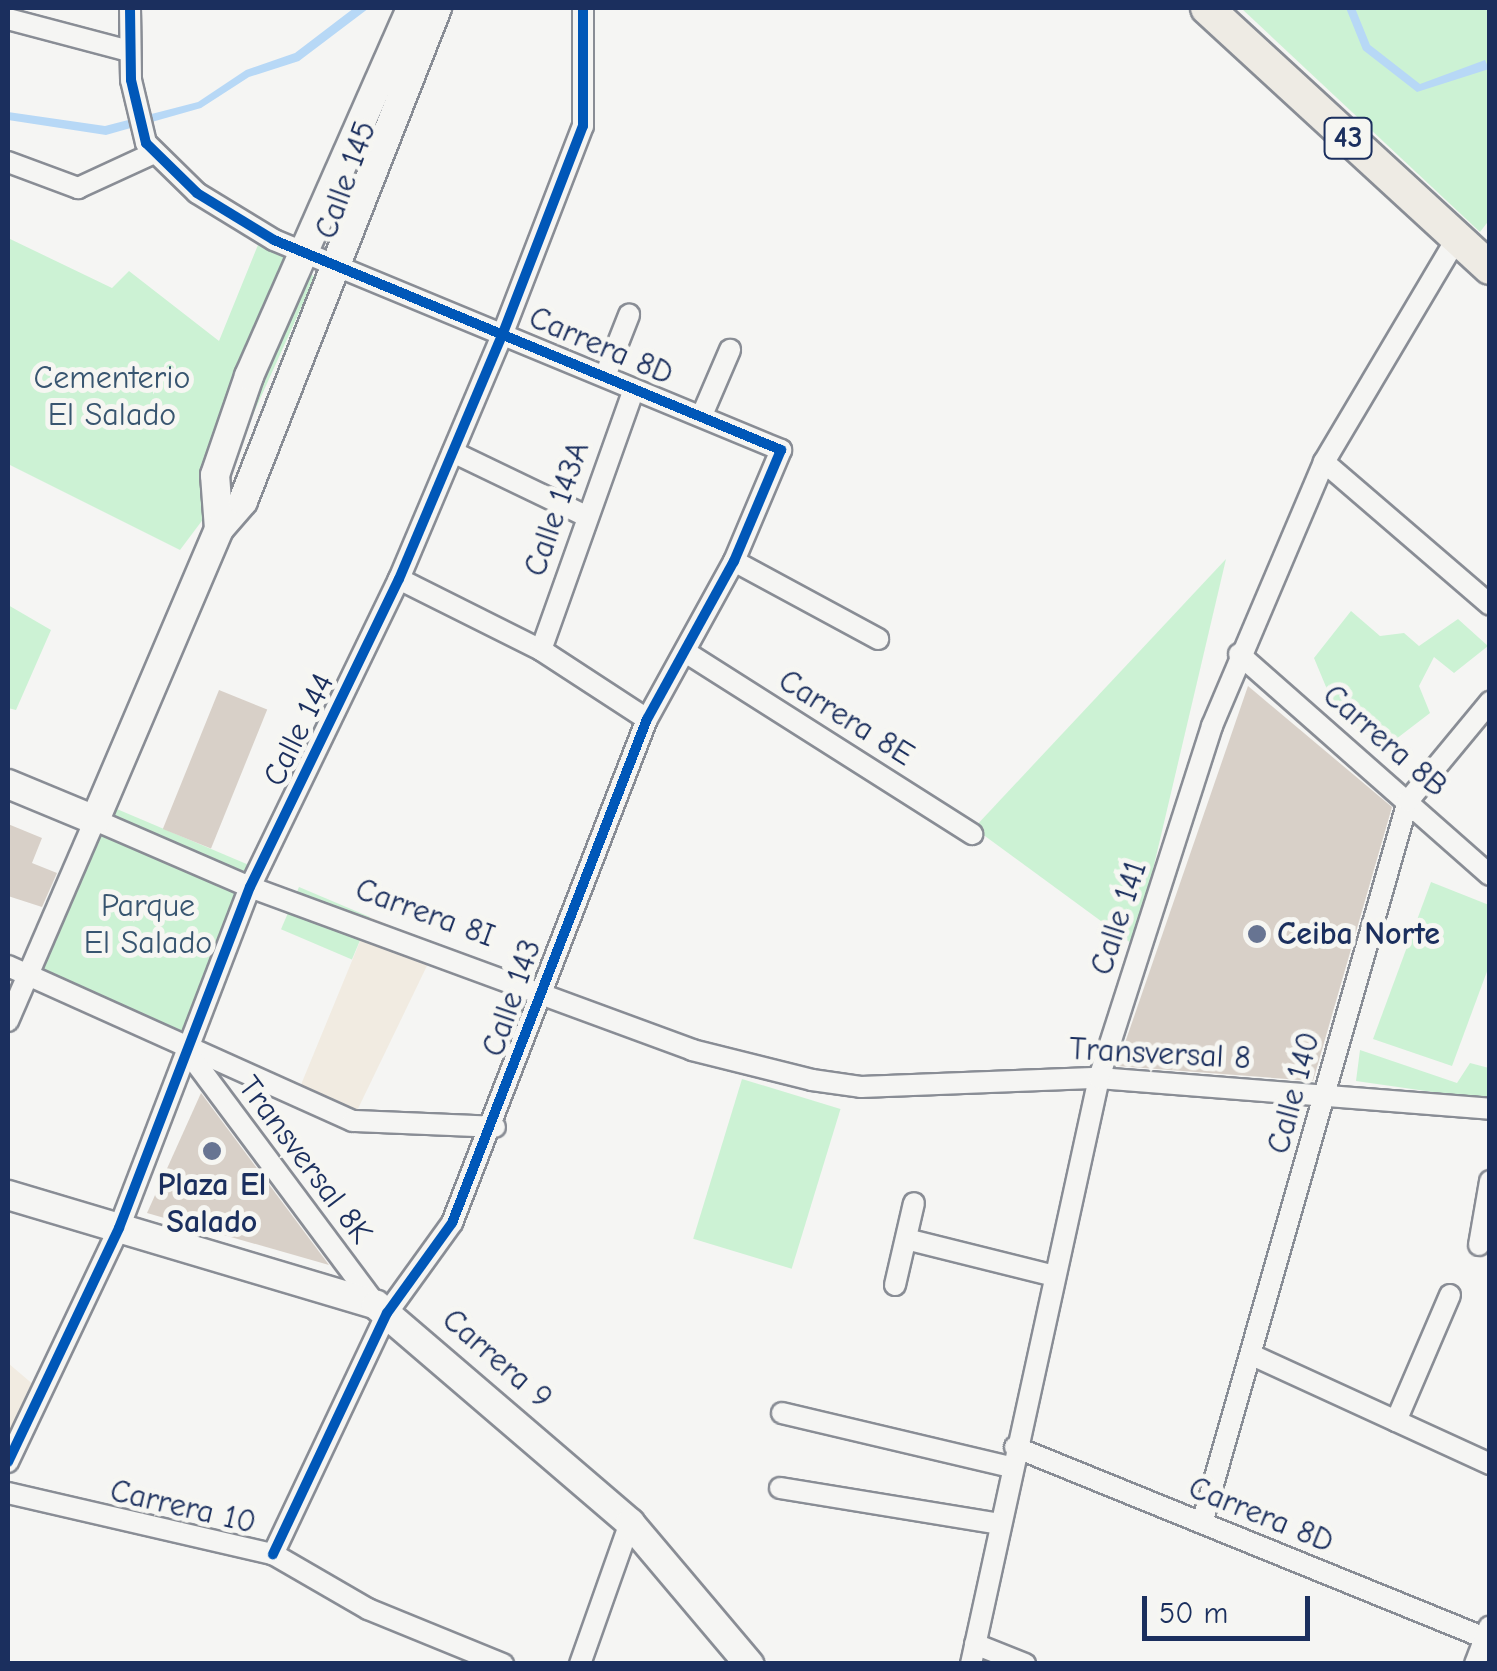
<!DOCTYPE html>
<html>
<head>
<meta charset="utf-8">
<style>
  body { margin:0 }
  #map { position:relative; width:1497px; height:1671px; overflow:hidden; background:#f5f5f3; font-family:"Comic Neue",sans-serif }
  div>[style] { position:absolute }
  [style*='--x'] { left:calc(var(--x)*1px); top:calc(var(--y)*1px); width:calc(var(--w)*1px); rotate:calc(var(--a)*1deg) }
  .built>* { inset:0; background:#f1ebe1 }
  .green>* { inset:0; background:#ccf2d4; transform-origin:0 0 }
  .water>* { inset:0; background:#b7d8f6 }
  .building>* { inset:0; background:#d8d0c8; transform-origin:0 0 }
  .roads { filter:drop-shadow(2px 0 #898d95) drop-shadow(-2px 0 #898d95) drop-shadow(0 2px #898d95) drop-shadow(0 -2px #898d95) }
  .street>* { height:20px; margin:-10px; padding:0 10px; transform-origin:10px; border-radius:10px; background:#f5f5f3 }
  .secondary>* { height:28px; margin:-14px; padding:0 14px; transform-origin:14px; border-radius:14px; background:#f5f5f3 }
  .primary>* { height:32px; margin:-16px; padding:0 16px; transform-origin:16px; border-radius:16px; background:#eeebe4 }
  .cycleway>* { height:10px; margin:-5px; padding:0 5px; transform-origin:5px; border-radius:5px; background:#0057b8 }
  .dots>* { width:28px; height:28px; translate:-50% -50%; box-sizing:border-box; border:5px solid #f6f6f2; border-radius:50% }
  span { translate:-50% -50%; white-space:nowrap; text-align:center; line-height:1.15; -webkit-text-stroke:10px #f6f6f2; paint-order:stroke }
  .shield-label span { padding:2px 8px; background:#f6f6f2; border:2px solid; border-radius:8px; -webkit-text-stroke-width:0 }
  .shield-label { font-size:30px; color:#1b2f5e; font-weight:700 }
  .street-label { font-size:32px; color:#1b2f5e }
  .park-label { font-size:32px; color:#385570 }
  .poi-label { font-size:32px; color:#1b2f5e; font-weight:700 }
  .left { translate:0 -50%; text-align:left }
  .frame { position:absolute; inset:0; border:10px solid #1b2f5e; pointer-events:none }
  .scale { position:absolute; left:1142px; top:1596px; width:168px; height:45px; box-sizing:border-box; border:5px solid #1b2f5e; border-top:0; padding-left:12px; font-size:30px; line-height:35px; white-space:nowrap; color:#1b2f5e; -webkit-text-stroke:8px #f6f6f2; paint-order:stroke }
</style>
</head>
<body>
<div id="map">
  <div class="built">
    <i style="clip-path:polygon(370px 917px,437px 945px,354px 1117px,298px 1092px)"></i>
    <i style="clip-path:polygon(8px 1363px,35px 1386px,8px 1439px)"></i>
  </div>
  <div class="green">
    <i style="clip-path:polygon(1241px 8px,1489px 8px,1490px 219px,1480px 232px)"></i>
    <i style="clip-path:polygon(8px 238px,112px 288px,129px 271px,219px 341px,260px 240px,315px 277px,210px 510px,180px 550px,8px 464px)"></i>
    <i style="clip-path:polygon(1226px 559px,1135px 946px,974px 828px)"></i>
    <i style="clip-path:polygon(8px 605px,51px 630px,16px 710px,8px 708px)"></i>
    <i style="clip-path:polygon(1351px 611px,1380px 636px,1404px 633px,1419px 646px,1458px 619px,1488px 646px,1454px 673px,1434px 657px,1419px 686px,1430px 713px,1383px 749px,1334px 706px,1314px 658px)"></i>
    <i style="left:105px;top:804px;width:172px;height:181px;rotate:23deg"></i>
    <i style="clip-path:polygon(1431px 882px,1489px 905px,1489px 966px,1452px 1066px,1373px 1039px)"></i>
    <i style="left:299px;top:887px;width:77px;height:46px;rotate:23deg"></i>
    <i style="clip-path:polygon(1360px 1050px,1457px 1083px,1470px 1063px,1489px 1068px,1489px 1100px,1356px 1081px)"></i>
    <i style="left:742px;top:1079px;width:103px;height:167px;rotate:17deg"></i>
  </div>
  <div class="water">
    <i style="clip-path:polygon(354px 8px,369px 8px,299px 61px,249px 77px,201px 108px,106px 135px,8px 120px,8px 112px,105px 126px,198px 102px,246px 70px,295px 53px)"></i>
    <i style="clip-path:polygon(1346px 8px,1355px 8px,1370px 45px,1420px 84px,1485px 60px,1489px 69px,1417px 92px,1363px 50px)"></i>
  </div>
  <div class="building">
    <i style="clip-path:polygon(1248px 686px,1392px 807px,1313px 1081px,1117px 1066px)"></i>
    <i style="left:219px;top:690px;width:52px;height:150px;rotate:22deg"></i>
    <i style="clip-path:polygon(8px 824px,42px 838px,32px 863px,57px 873px,42px 907px,8px 896px)"></i>
    <i style="clip-path:polygon(201px 1093px,329px 1265px,147px 1213px)"></i>
  </div>
  <div class="roads">
    <div class="street">
      <i style="--x:130;--y:8;--w:72;--a:89.2"></i>
      <i style="--x:131;--y:80;--w:65;--a:76.6"></i>
      <i style="--x:146;--y:143;--w:71;--a:44.4"></i>
      <i style="--x:197;--y:193;--w:90;--a:31.4"></i>
      <i style="--x:274;--y:240;--w:549;--a:22.5"></i>
      <i style="--x:781;--y:450;--w:121;--a:112.9"></i>
      <i style="--x:734;--y:561;--w:180;--a:118.8"></i>
      <i style="--x:647;--y:719;--w:540;--a:111.15"></i>
      <i style="--x:452;--y:1223;--w:111;--a:125.8"></i>
      <i style="--x:387;--y:1313;--w:267;--a:115.3"></i>
      <i style="--x:8;--y:19;--w:125;--a:14.8"></i>
      <i style="--x:8;--y:162;--w:75;--a:20.4"></i>
      <i style="--x:78;--y:188;--w:81;--a:-24.7"></i>
      <i style="--x:605;--y:376;--w:66;--a:-68.5"></i>
      <i style="--x:702;--y:415;--w:71;--a:-66.7"></i>
      <i style="--x:453;--y:452;--w:145;--a:25.7"></i>
      <i style="--x:1324;--y:462;--w:219;--a:40.7"></i>
      <i style="--x:734;--y:561;--w:164;--a:28.4"></i>
      <i style="--x:399;--y:579;--w:159;--a:26.6"></i>
      <i style="--x:541;--y:650;--w:126;--a:33.1"></i>
      <i style="--x:541;--y:650;--w:277;--a:-70.4"></i>
      <i style="--x:687;--y:653;--w:338;--a:32.4"></i>
      <i style="--x:1239;--y:654;--w:334;--a:41.4"></i>
      <i style="--x:8;--y:966;--w:378;--a:24.2"></i>
      <i style="--x:353;--y:1121;--w:142;--a:2.4"></i>
      <i style="--x:8;--y:1021;--w:219;--a:-66.6"></i>
      <i style="--x:95;--y:820;--w:169;--a:23.4"></i>
      <i style="--x:250;--y:887;--w:471;--a:20.2"></i>
      <i style="--x:692;--y:1050;--w:124;--a:14"></i>
      <i style="--x:812;--y:1080;--w:49;--a:8.1"></i>
      <i style="--x:861;--y:1087;--w:238;--a:-2.2"></i>
      <i style="--x:1099;--y:1078;--w:392;--a:4.5"></i>
      <i style="--x:187;--y:1051;--w:317;--a:53.3"></i>
      <i style="--x:906;--y:1239;--w:148;--a:14"></i>
      <i style="--x:1479;--y:1245;--w:65;--a:-80.2"></i>
      <i style="--x:895;--y:1285;--w:84;--a:-77"></i>
      <i style="--x:1252;--y:1355;--w:262;--a:24.6"></i>
      <i style="--x:782;--y:1413;--w:235;--a:13.3"></i>
      <i style="--x:1396;--y:1421;--w:137;--a:-66.8"></i>
      <i style="--x:1015;--y:1447;--w:507;--a:22.12"></i>
      <i style="--x:8;--y:1462;--w:259;--a:-64.6"></i>
      <i style="--x:119;--y:1228;--w:365;--a:-69"></i>
      <i style="--x:250;--y:887;--w:342;--a:-64.2"></i>
      <i style="--x:399;--y:579;--w:267;--a:-67.1"></i>
      <i style="--x:503;--y:333;--w:222;--a:-68.9"></i>
      <i style="--x:583;--y:126;--w:118;--a:-90"></i>
      <i style="--x:780;--y:1488;--w:223;--a:9.3"></i>
      <i style="--x:8;--y:1493;--w:272;--a:13"></i>
      <i style="--x:273;--y:1554;--w:110;--a:30.1"></i>
      <i style="--x:368;--y:1609;--w:146;--a:22.2"></i>
      <i style="--x:1202;--y:1523;--w:751;--a:-74.08"></i>
      <i style="--x:1408;--y:801;--w:129;--a:-50.4"></i>
      <i style="--x:975;--y:1644;--w:54;--a:21.8"></i>
      <i style="--x:580;--y:1664;--w:150;--a:-70.5"></i>
      <i style="--x:971;--y:1664;--w:600;--a:-77.68"></i>
      <i style="--x:1099;--y:1078;--w:370;--a:-72.2"></i>
      <i style="--x:1212;--y:726;--w:287;--a:-67"></i>
      <i style="--x:1324;--y:462;--w:261;--a:-59.3"></i>
      <i style="--x:1475;--y:1664;--w:40;--a:-69"></i>
    </div>
    <div class="secondary">
      <i style="--x:219;--y:529;--w:54;--a:-94.2"></i>
      <i style="--x:215;--y:475;--w:105;--a:-71"></i>
      <i style="--x:249;--y:376;--w:402;--a:-66.2"></i>
      <i style="--x:8;--y:784;--w:94;--a:22.5"></i>
      <i style="--x:95;--y:820;--w:316;--a:-66.9"></i>
      <i style="--x:219;--y:529;--w:37;--a:-49"></i>
      <i style="--x:243;--y:501;--w:530;--a:-68.52"></i>
      <i style="--x:8;--y:1195;--w:384;--a:16.6"></i>
      <i style="--x:376;--y:1305;--w:335;--a:40.6"></i>
      <i style="--x:630;--y:1523;--w:185;--a:49.8"></i>
    </div>
    <div class="primary">
      <i style="--x:1207;--y:8;--w:384;--a:42.6"></i>
    </div>
  </div>
  <div class="cycleway">
    <i style="--x:130;--y:8;--w:72;--a:89.2"></i>
    <i style="--x:131;--y:80;--w:65;--a:76.6"></i>
    <i style="--x:146;--y:143;--w:71;--a:44.4"></i>
    <i style="--x:197;--y:193;--w:90;--a:31.4"></i>
    <i style="--x:274;--y:240;--w:549;--a:22.5"></i>
    <i style="--x:781;--y:450;--w:121;--a:112.9"></i>
    <i style="--x:734;--y:561;--w:180;--a:118.8"></i>
    <i style="--x:647;--y:719;--w:540;--a:111.15"></i>
    <i style="--x:452;--y:1223;--w:111;--a:125.8"></i>
    <i style="--x:387;--y:1313;--w:267;--a:115.3"></i>
    <i style="--x:8;--y:1462;--w:259;--a:-64.6"></i>
    <i style="--x:119;--y:1228;--w:365;--a:-69"></i>
    <i style="--x:250;--y:887;--w:342;--a:-64.2"></i>
    <i style="--x:399;--y:579;--w:267;--a:-67.1"></i>
    <i style="--x:503;--y:333;--w:222;--a:-68.9"></i>
    <i style="--x:583;--y:126;--w:118;--a:-90"></i>
  </div>
  <div class="dots">
    <i style="left:1257px;top:934px;background:#677492"></i>
    <i style="left:212px;top:1151px;background:#677492"></i>
  </div>
  <div class="shield-label">
    <span style="left:1348px;top:138px">43</span>
  </div>
  <div class="street-label">
    <span style="left:346px;top:180px;rotate:-70deg">Calle 145</span>
    <span style="left:601px;top:346px;rotate:23deg">Carrera 8D</span>
    <span style="left:557px;top:509px;rotate:-71deg">Calle 143A</span>
    <span style="left:846px;top:718px;rotate:32deg">Carrera 8E</span>
    <span style="left:299px;top:730px;rotate:-64deg">Calle 144</span>
    <span style="left:1385px;top:741px;rotate:41deg">Carrera 8B</span>
    <span style="left:425px;top:913px;rotate:20deg">Carrera 8I</span>
    <span style="left:1119px;top:918px;rotate:-72deg">Calle 141</span>
    <span style="left:512px;top:998px;rotate:-71deg">Calle 143</span>
    <span style="left:1160px;top:1054px;rotate:3deg">Transversal 8</span>
    <span style="left:1294px;top:1093px;rotate:-75deg">Calle 140</span>
    <span style="left:305px;top:1160px;rotate:53deg">Transversal 8K</span>
    <span style="left:497px;top:1359px;rotate:41deg">Carrera 9</span>
    <span style="left:183px;top:1507px;rotate:13deg">Carrera 10</span>
    <span style="left:1261px;top:1515px;rotate:22deg">Carrera 8D</span>
  </div>
  <div class="park-label">
    <span style="left:112px;top:397px">Cementerio<br>El Salado</span>
    <span style="left:148px;top:925px">Parque<br>El Salado</span>
  </div>
  <div class="poi-label">
    <span class="left" style="left:1277px;top:934px">Ceiba Norte</span>
    <span style="left:212px;top:1204px">Plaza El<br>Salado</span>
  </div>
  <div class="frame"></div>
  <div class="scale">50 m</div>
</div>
</body>
</html>
